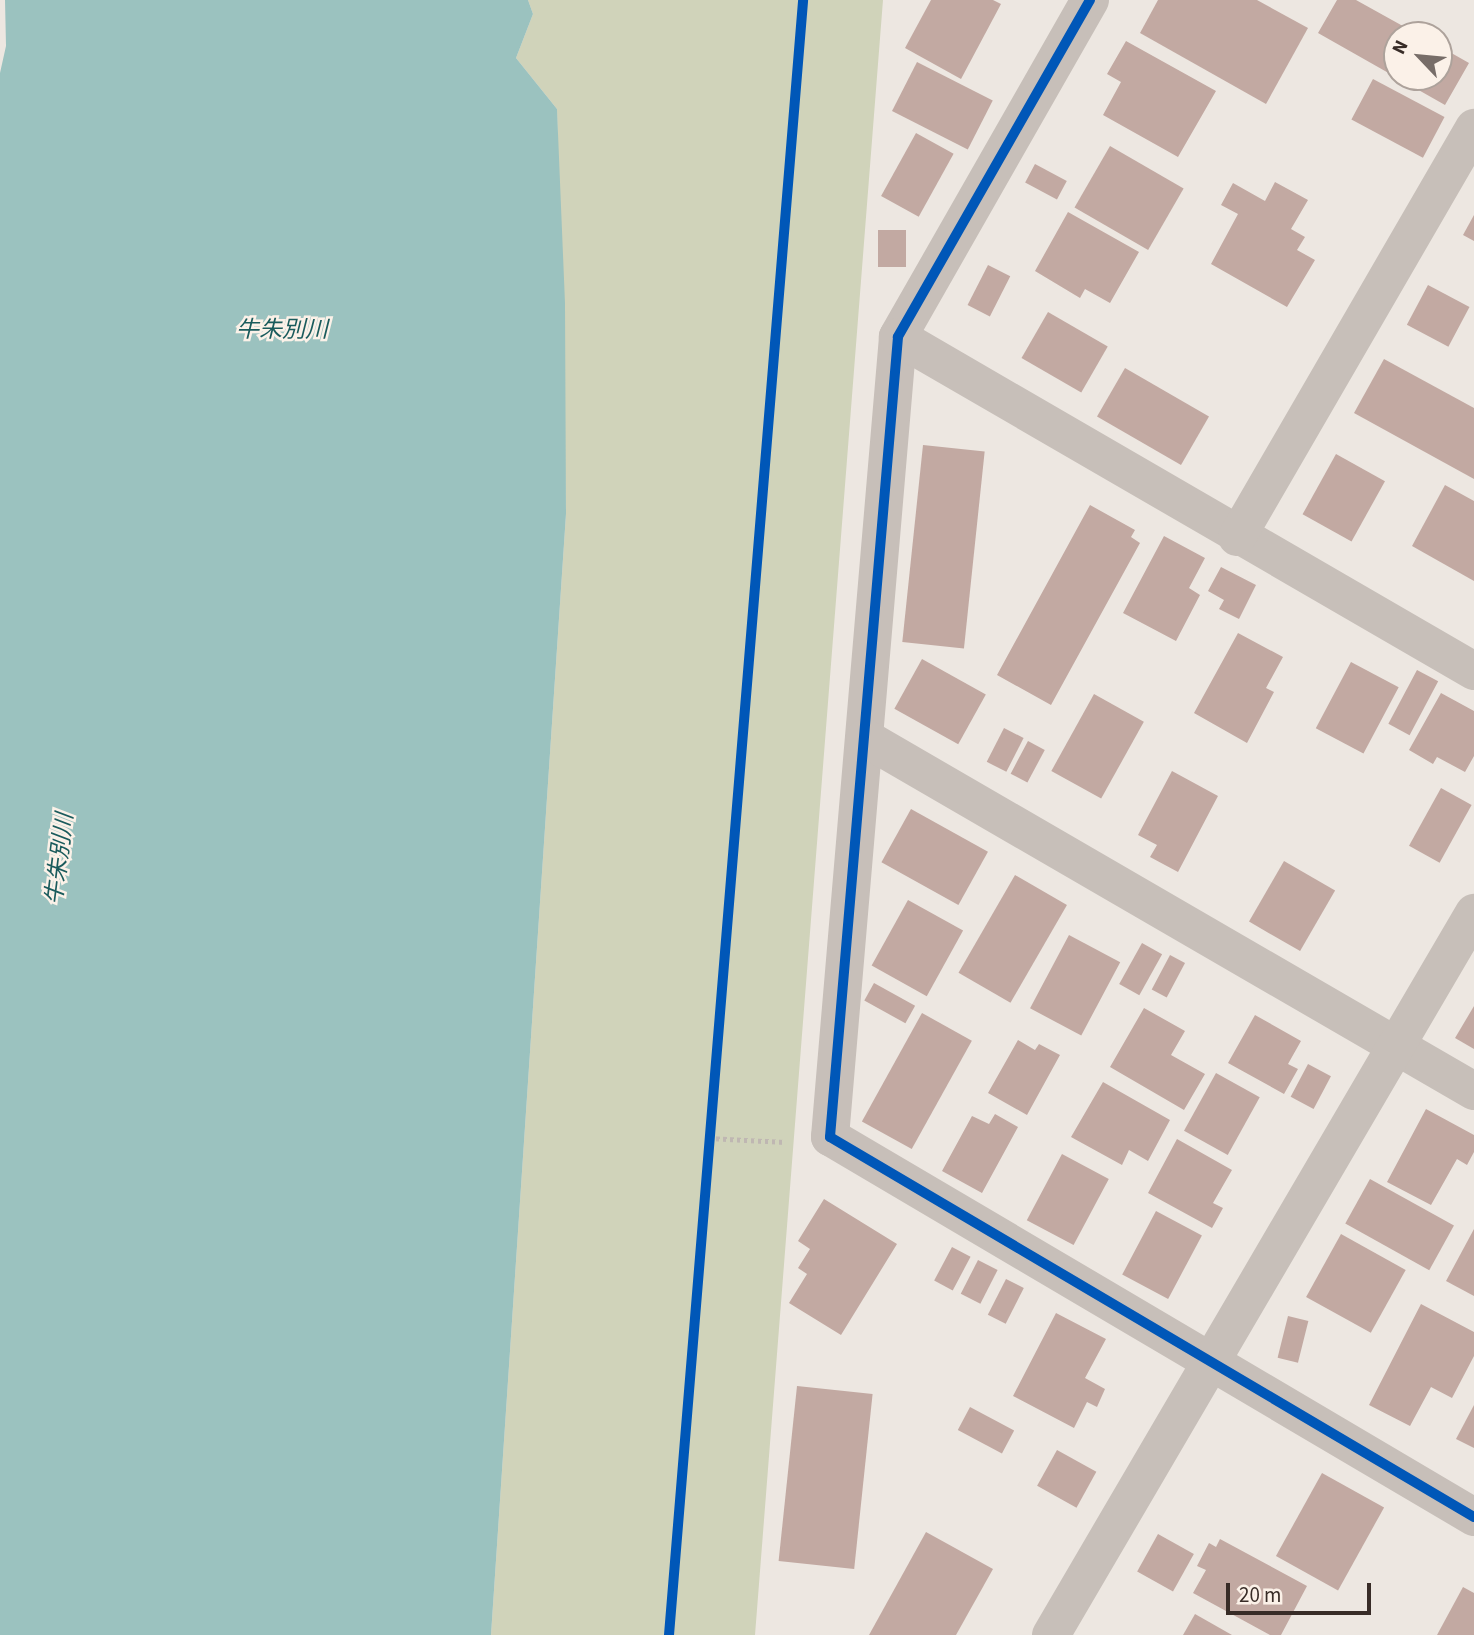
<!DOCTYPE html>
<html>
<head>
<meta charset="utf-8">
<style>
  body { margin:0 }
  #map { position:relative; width:1474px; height:1635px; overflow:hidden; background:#ede7e1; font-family:"Source Sans 3","Noto Sans JP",sans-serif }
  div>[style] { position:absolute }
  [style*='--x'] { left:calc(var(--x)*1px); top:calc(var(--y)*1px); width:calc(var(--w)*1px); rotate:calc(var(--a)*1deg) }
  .green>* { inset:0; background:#d0d3ba }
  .water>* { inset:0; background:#9bc2bf }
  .building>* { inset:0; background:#c2a9a2; transform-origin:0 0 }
  .path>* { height:4.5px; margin-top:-2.25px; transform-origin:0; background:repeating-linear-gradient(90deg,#bfb7b2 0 3.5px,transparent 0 7px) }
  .minor>* { height:38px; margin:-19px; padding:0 19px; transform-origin:19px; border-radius:19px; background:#c7bfb9 }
  .cycleway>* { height:10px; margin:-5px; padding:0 5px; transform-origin:5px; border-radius:5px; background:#0057b8 }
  span { translate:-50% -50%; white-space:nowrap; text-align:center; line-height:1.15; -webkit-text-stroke:5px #fbf1e8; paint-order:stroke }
  .water-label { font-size:23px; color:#1a5b5c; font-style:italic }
  .north { position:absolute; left:1383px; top:21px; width:70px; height:70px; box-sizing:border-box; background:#fbf1e8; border:2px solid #ada29b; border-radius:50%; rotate:296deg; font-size:19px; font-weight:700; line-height:28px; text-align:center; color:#382c27 }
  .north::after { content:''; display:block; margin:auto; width:24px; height:32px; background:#776d68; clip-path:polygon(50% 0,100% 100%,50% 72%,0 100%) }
  .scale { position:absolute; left:1226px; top:1583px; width:145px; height:32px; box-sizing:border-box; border:4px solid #382c27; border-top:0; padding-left:9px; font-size:21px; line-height:24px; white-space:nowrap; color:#382c27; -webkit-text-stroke:5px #fbf1e8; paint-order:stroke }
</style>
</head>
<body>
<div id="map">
  <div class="green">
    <i style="clip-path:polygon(528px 0,883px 0,755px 1635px,491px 1635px,566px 514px,557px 109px,516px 58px,533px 14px)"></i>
  </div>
  <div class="water">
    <i style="clip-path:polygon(5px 0,528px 0,533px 14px,516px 58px,557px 109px,565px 303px,566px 514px,491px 1635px,0 1635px,0 73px,6px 46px)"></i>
  </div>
  <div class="building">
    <i style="clip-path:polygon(931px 0,993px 0,1001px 4px,961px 79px,905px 48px)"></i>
    <i style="clip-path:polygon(1158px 0,1257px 0,1308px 28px,1266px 104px,1140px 33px)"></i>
    <i style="clip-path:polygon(1337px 0,1356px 0,1419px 35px,1397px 35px,1397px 77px,1439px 77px,1439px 46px,1469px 63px,1445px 105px,1318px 33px)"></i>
    <i style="clip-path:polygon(1126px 41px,1216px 91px,1178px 157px,1103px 115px,1121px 82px,1107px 74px)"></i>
    <i style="left:917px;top:62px;width:85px;height:55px;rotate:27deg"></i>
    <i style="left:1373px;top:79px;width:81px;height:46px;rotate:28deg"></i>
    <i style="left:916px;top:133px;width:43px;height:72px;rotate:29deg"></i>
    <i style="left:1110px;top:146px;width:85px;height:71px;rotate:30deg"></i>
    <i style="left:1035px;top:164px;width:36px;height:21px;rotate:28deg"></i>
    <i style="clip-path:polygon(1275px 182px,1308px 200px,1291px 229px,1305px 237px,1297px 250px,1315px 260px,1287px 307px,1211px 264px,1238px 214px,1221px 205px,1233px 183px,1265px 201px)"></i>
    <i style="clip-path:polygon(1068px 212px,1139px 252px,1110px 303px,1085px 289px,1080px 298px,1035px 271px)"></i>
    <i style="clip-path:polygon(1474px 215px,1474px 241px,1463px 235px)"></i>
    <i style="left:878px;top:230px;width:28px;height:37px"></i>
    <i style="left:988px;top:265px;width:25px;height:45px;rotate:27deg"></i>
    <i style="left:1428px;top:285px;width:47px;height:45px;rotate:28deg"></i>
    <i style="left:1048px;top:312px;width:69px;height:53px;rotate:30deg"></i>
    <i style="clip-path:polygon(1384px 359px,1474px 408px,1474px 479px,1354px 413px)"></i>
    <i style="left:1125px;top:368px;width:97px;height:56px;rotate:30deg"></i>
    <i style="left:923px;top:445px;width:62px;height:198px;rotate:6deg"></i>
    <i style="left:1336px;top:454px;width:56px;height:69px;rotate:29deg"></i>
    <i style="clip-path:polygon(1445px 485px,1474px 501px,1474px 581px,1412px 546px)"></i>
    <i style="clip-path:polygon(1090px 505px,1135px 530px,1131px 537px,1140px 543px,1051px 705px,997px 675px)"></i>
    <i style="clip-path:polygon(1164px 536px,1205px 558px,1189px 588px,1200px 595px,1176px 641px,1123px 613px)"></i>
    <i style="clip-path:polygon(1221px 567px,1256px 585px,1239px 619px,1219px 609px,1224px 600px,1208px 591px)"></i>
    <i style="clip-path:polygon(1238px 633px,1283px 657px,1266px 688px,1274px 692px,1247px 743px,1194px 713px)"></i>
    <i style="left:922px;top:659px;width:73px;height:57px;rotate:29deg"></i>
    <i style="left:1351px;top:662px;width:54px;height:75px;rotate:28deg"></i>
    <i style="left:1417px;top:670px;width:24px;height:61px;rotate:28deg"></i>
    <i style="clip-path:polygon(1441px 693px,1474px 711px,1474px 756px,1465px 772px,1437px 757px,1433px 764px,1409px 750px)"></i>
    <i style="left:1094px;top:694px;width:57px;height:88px;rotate:29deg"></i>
    <i style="left:1004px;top:728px;width:22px;height:38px;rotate:27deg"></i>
    <i style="left:1028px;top:741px;width:19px;height:37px;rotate:28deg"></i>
    <i style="clip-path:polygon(1172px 771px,1218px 796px,1178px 872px,1150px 857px,1157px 845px,1138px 835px)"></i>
    <i style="left:1441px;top:788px;width:35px;height:66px;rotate:29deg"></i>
    <i style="left:911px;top:809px;width:88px;height:61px;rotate:29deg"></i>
    <i style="left:1284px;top:861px;width:59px;height:70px;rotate:30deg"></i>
    <i style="left:1015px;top:875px;width:60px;height:113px;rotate:30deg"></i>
    <i style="left:908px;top:900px;width:63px;height:75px;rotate:29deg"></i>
    <i style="left:1069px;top:935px;width:58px;height:83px;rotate:28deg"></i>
    <i style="left:1142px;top:943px;width:23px;height:47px;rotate:29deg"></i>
    <i style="left:1170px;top:955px;width:17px;height:39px;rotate:28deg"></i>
    <i style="left:874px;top:983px;width:47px;height:20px;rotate:29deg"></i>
    <i style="clip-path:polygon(1474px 1006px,1474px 1049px,1455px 1038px)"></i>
    <i style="clip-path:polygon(1144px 1008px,1185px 1031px,1171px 1055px,1205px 1074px,1184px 1110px,1110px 1067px)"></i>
    <i style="left:922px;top:1013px;width:57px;height:124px;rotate:29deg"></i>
    <i style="clip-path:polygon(1255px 1015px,1301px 1041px,1288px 1064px,1298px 1069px,1284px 1094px,1228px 1063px)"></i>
    <i style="clip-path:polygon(1018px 1040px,1035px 1050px,1039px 1044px,1060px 1055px,1027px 1115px,988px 1093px)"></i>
    <i style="left:1308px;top:1064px;width:26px;height:37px;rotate:28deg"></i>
    <i style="left:1216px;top:1073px;width:50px;height:66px;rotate:29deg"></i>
    <i style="clip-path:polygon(1103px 1082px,1170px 1120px,1148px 1161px,1129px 1150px,1122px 1165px,1071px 1137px)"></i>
    <i style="clip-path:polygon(1426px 1109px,1474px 1135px,1474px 1152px,1467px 1165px,1457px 1159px,1431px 1205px,1387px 1182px)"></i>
    <i style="clip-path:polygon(995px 1114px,1018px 1127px,982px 1193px,942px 1171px,972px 1116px,989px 1124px)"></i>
    <i style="clip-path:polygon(1177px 1139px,1232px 1170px,1213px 1203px,1223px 1208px,1212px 1228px,1148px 1193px)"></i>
    <i style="left:1062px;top:1154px;width:53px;height:75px;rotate:28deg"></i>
    <i style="left:1370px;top:1179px;width:96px;height:51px;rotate:29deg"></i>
    <i style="clip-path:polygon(824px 1199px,897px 1244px,841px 1335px,789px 1303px,807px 1274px,798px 1268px,810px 1249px,798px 1241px)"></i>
    <i style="left:1156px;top:1211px;width:52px;height:72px;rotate:28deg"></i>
    <i style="clip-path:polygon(1474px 1229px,1474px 1296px,1446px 1281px)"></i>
    <i style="left:1341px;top:1234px;width:74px;height:72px;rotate:29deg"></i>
    <i style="left:952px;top:1247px;width:21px;height:38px;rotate:28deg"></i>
    <i style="left:978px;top:1260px;width:22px;height:38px;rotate:27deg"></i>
    <i style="left:1006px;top:1279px;width:20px;height:40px;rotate:27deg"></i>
    <i style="clip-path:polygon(1421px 1304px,1474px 1332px,1474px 1356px,1452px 1398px,1431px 1387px,1410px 1426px,1369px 1405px)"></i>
    <i style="clip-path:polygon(1056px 1313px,1106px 1339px,1085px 1378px,1105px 1389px,1097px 1407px,1087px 1402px,1074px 1428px,1013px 1396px)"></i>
    <i style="left:1288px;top:1316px;width:21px;height:43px;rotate:14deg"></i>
    <i style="left:797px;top:1386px;width:76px;height:176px;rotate:6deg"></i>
    <i style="clip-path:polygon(1474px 1405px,1474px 1448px,1456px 1439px)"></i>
    <i style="left:970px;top:1407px;width:50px;height:26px;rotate:28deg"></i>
    <i style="left:1057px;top:1450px;width:45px;height:41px;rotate:29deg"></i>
    <i style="left:1322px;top:1473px;width:71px;height:95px;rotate:29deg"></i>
    <i style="clip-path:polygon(926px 1532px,993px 1569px,956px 1635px,869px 1635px)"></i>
    <i style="left:1158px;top:1534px;width:41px;height:43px;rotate:29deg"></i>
    <i style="clip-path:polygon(1220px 1539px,1307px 1586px,1281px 1635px,1270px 1635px,1193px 1593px,1206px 1570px,1197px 1566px,1209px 1543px,1216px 1547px)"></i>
    <i style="clip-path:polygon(1463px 1587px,1474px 1593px,1474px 1635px,1437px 1635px)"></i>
    <i style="clip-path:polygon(1195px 1614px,1232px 1635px,1183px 1635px)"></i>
  </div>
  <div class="path">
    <i style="--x:709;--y:1138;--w:76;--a:3"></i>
  </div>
  <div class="minor">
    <i style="--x:1090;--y:0;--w:388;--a:119.7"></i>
    <i style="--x:898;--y:337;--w:803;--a:94.86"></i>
    <i style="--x:830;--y:1137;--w:748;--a:30.54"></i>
    <i style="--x:898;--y:337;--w:666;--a:30.11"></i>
    <i style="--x:1237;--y:537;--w:473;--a:-59.9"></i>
    <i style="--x:865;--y:738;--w:704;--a:30.1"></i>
    <i style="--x:1051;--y:1635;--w:837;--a:-59.64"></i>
  </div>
  <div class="cycleway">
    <i style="--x:1090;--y:0;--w:388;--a:119.7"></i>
    <i style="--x:898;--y:337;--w:803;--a:94.86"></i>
    <i style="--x:830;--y:1137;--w:748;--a:30.54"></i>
    <i style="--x:669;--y:1635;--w:1640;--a:-85.31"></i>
  </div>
  <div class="water-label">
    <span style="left:282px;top:330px">牛朱別川</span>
    <span style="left:60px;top:859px;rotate:-83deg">牛朱別川</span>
  </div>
  <div class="north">N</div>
  <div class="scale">20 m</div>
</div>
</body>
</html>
